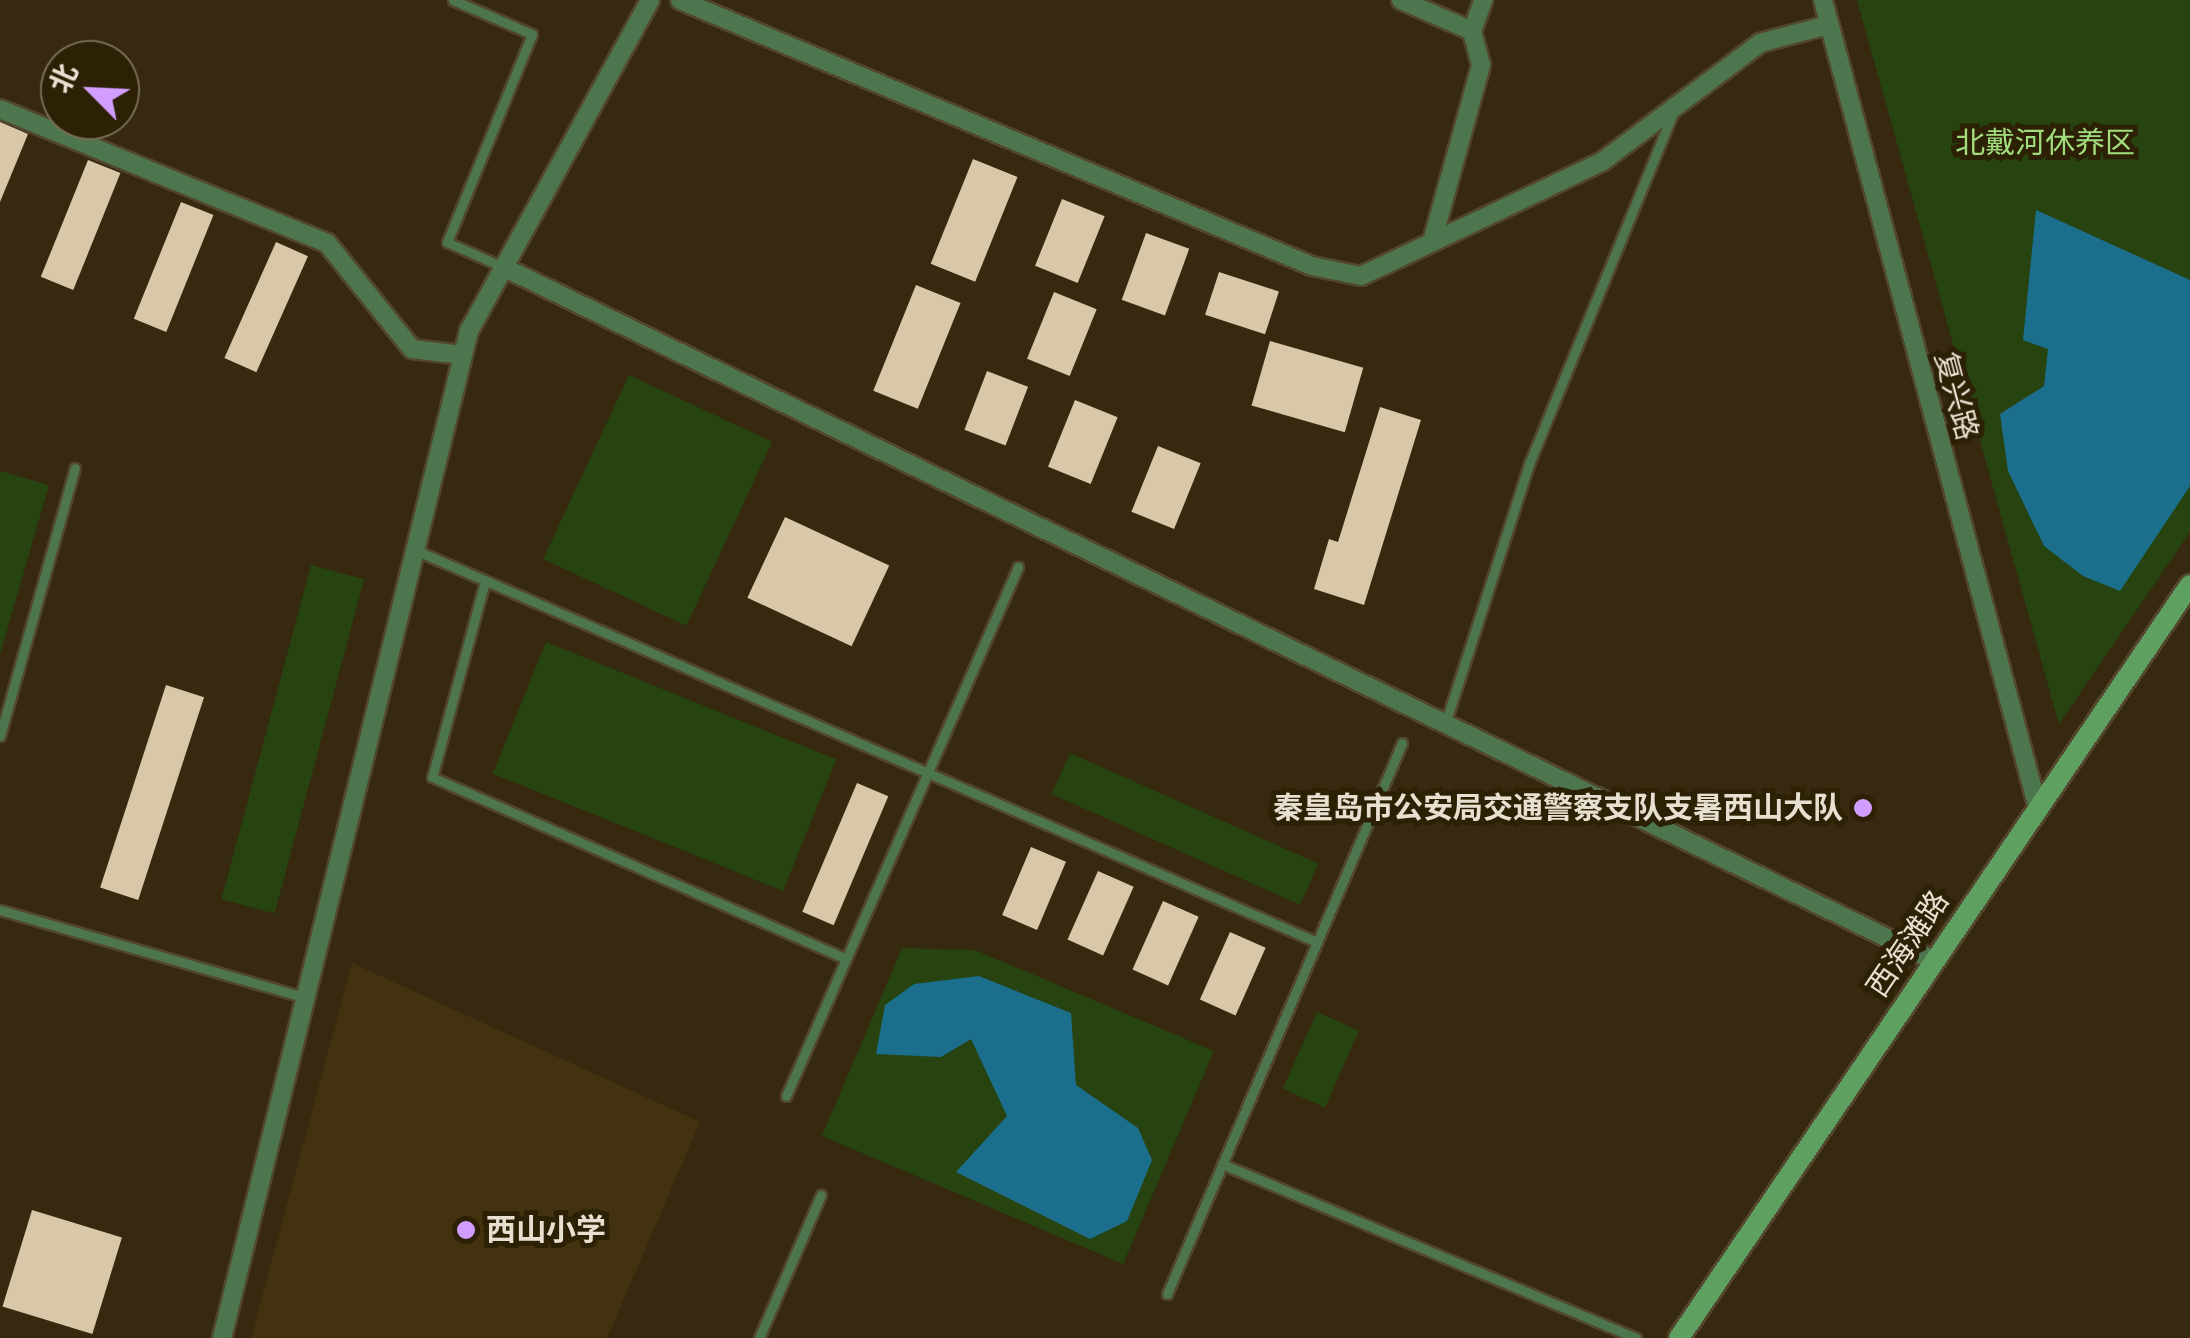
<!DOCTYPE html>
<html>
<head>
<meta charset="utf-8">
<style>
  body { margin:0 }
  #map { position:relative; width:2190px; height:1338px; overflow:hidden; background:#36290f; font-family:"DM Sans","Noto Sans SC",sans-serif }
  div>[style] { position:absolute }
  [style*='--x'] { left:calc(var(--x)*1px); top:calc(var(--y)*1px); width:calc(var(--w)*1px); rotate:calc(var(--a)*1deg) }
  .built>* { inset:0; background:#42320f }
  .green>* { inset:0; background:#264310; transform-origin:0 0 }
  .water>* { inset:0; background:#1c6e8d }
  .building>* { inset:0; background:#d8c8a9; transform-origin:0 0 }
  .roads { filter:drop-shadow(2px 0 #52462e) drop-shadow(-2px 0 #52462e) drop-shadow(0 2px #52462e) drop-shadow(0 -2px #52462e) }
  .service>* { height:9px; margin:-4.5px; padding:0 4.5px; transform-origin:4.5px; border-radius:4.5px; background:#4d764e }
  .minor>* { height:18px; margin:-9px; padding:0 9px; transform-origin:9px; border-radius:9px; background:#4d764e }
  .secondary>* { height:20px; margin:-10px; padding:0 10px; transform-origin:10px; border-radius:10px; background:#5da060 }
  .dots>* { width:28px; height:28px; translate:-50% -50%; box-sizing:border-box; border:5px solid #2c2005; border-radius:50% }
  span { translate:-50% -50%; white-space:nowrap; text-align:center; line-height:1.15; -webkit-text-stroke:10px #2c2005; paint-order:stroke }
  .park-label { font-size:30px; color:#a1dd7d }
  .street-label { font-size:30px; color:#e7dfd0 }
  .poi-label { font-size:30px; color:#e7dfd0; font-weight:700 }
  .right { translate:-100% -50%; text-align:right }
  .left { translate:0 -50%; text-align:left }
  .north { position:absolute; left:40px; top:40px; width:100px; height:100px; box-sizing:border-box; background:#2c2005; border:2px solid #776c56; border-radius:50%; rotate:294deg; font-size:28px; font-weight:700; line-height:40px; text-align:center; color:#e7dfd0 }
  .north::after { content:''; display:block; margin:auto; width:35px; height:45px; background:#d19dfe; clip-path:polygon(50% 0,100% 100%,50% 72%,0 100%) }
</style>
</head>
<body>
<div id="map">
  <div class="built">
    <i style="clip-path:polygon(352px 963px,700px 1122px,607px 1338px,251px 1338px)"></i>
  </div>
  <div class="green">
    <i style="clip-path:polygon(1857px 0,2190px 0,2190px 532px,2059px 724px)"></i>
    <i style="left:629px;top:375px;width:158px;height:203px;rotate:25deg"></i>
    <i style="clip-path:polygon(0 471px,49px 485px,0 655px)"></i>
    <i style="left:311px;top:565px;width:55px;height:346px;rotate:15deg"></i>
    <i style="left:546px;top:642px;width:313px;height:142px;rotate:22deg"></i>
    <i style="left:1070px;top:753px;width:272px;height:45px;rotate:24deg"></i>
    <i style="clip-path:polygon(902px 948px,975px 950px,1214px 1051px,1123px 1264px,822px 1136px)"></i>
    <i style="left:1317px;top:1012px;width:46px;height:84px;rotate:24deg"></i>
  </div>
  <div class="water">
    <i style="clip-path:polygon(2036px 210px,2190px 280px,2190px 486px,2120px 591px,2083px 576px,2044px 546px,2008px 471px,2000px 414px,2044px 386px,2048px 349px,2023px 340px)"></i>
    <i style="clip-path:polygon(979px 976px,1071px 1013px,1076px 1085px,1138px 1128px,1152px 1160px,1127px 1221px,1090px 1239px,956px 1172px,1007px 1116px,971px 1039px,941px 1057px,876px 1054px,885px 1005px,914px 984px)"></i>
  </div>
  <div class="building">
    <i style="clip-path:polygon(0 122px,28px 134px,0 202px)"></i>
    <i style="left:973px;top:159px;width:48px;height:113px;rotate:22deg"></i>
    <i style="left:88px;top:160px;width:35px;height:126px;rotate:22deg"></i>
    <i style="left:1062px;top:199px;width:46px;height:72px;rotate:22deg"></i>
    <i style="left:181px;top:202px;width:35px;height:126px;rotate:22deg"></i>
    <i style="left:1146px;top:233px;width:46px;height:71px;rotate:20deg"></i>
    <i style="left:276px;top:242px;width:35px;height:127px;rotate:24deg"></i>
    <i style="left:1219px;top:272px;width:63px;height:45px;rotate:18deg"></i>
    <i style="left:916px;top:285px;width:48px;height:114px;rotate:22deg"></i>
    <i style="left:1054px;top:292px;width:46px;height:72px;rotate:22deg"></i>
    <i style="left:1270px;top:341px;width:97px;height:67px;rotate:16deg"></i>
    <i style="left:987px;top:371px;width:44px;height:63px;rotate:21deg"></i>
    <i style="left:1075px;top:400px;width:46px;height:72px;rotate:22deg"></i>
    <i style="clip-path:polygon(1380px 407px,1421px 420px,1364px 605px,1314px 589px,1329px 539px,1338px 542px)"></i>
    <i style="left:1158px;top:446px;width:46px;height:71px;rotate:22deg"></i>
    <i style="left:785px;top:517px;width:115px;height:89px;rotate:25deg"></i>
    <i style="left:166px;top:685px;width:40px;height:213px;rotate:18deg"></i>
    <i style="left:857px;top:783px;width:34px;height:140px;rotate:23deg"></i>
    <i style="left:1031px;top:847px;width:38px;height:74px;rotate:23deg"></i>
    <i style="left:1098px;top:871px;width:39px;height:75px;rotate:24deg"></i>
    <i style="left:1163px;top:901px;width:39px;height:75px;rotate:24deg"></i>
    <i style="left:1230px;top:932px;width:39px;height:74px;rotate:24deg"></i>
    <i style="left:32px;top:1210px;width:94px;height:101px;rotate:17deg"></i>
  </div>
  <div class="roads">
    <div class="service">
      <i style="--x:453;--y:0;--w:86;--a:23.3"></i>
      <i style="--x:532;--y:34;--w:225;--a:112.2"></i>
      <i style="--x:447;--y:242;--w:61;--a:24.1"></i>
      <i style="--x:415;--y:550;--w:983;--a:23.49"></i>
      <i style="--x:485;--y:581;--w:203;--a:105.1"></i>
      <i style="--x:432;--y:777;--w:452;--a:23.7"></i>
      <i style="--x:1446;--y:721;--w:270;--a:-72.1"></i>
      <i style="--x:1529;--y:464;--w:377;--a:-67.7"></i>
      <i style="--x:0;--y:736;--w:278;--a:-74.4"></i>
      <i style="--x:0;--y:910;--w:316;--a:16"></i>
      <i style="--x:786;--y:1096;--w:578;--a:-66.32"></i>
      <i style="--x:1222;--y:1164;--w:449;--a:22.8"></i>
      <i style="--x:1167;--y:1294;--w:599;--a:-66.9"></i>
      <i style="--x:759;--y:1338;--w:156;--a:-66.6"></i>
    </div>
    <div class="minor">
      <i style="--x:680;--y:0;--w:686;--a:22.83"></i>
      <i style="--x:1312;--y:266;--w:50;--a:11.5"></i>
      <i style="--x:1361;--y:276;--w:268;--a:-25.4"></i>
      <i style="--x:1603;--y:161;--w:196;--a:-36.9"></i>
      <i style="--x:1760;--y:43;--w:70;--a:-14.8"></i>
      <i style="--x:1401;--y:0;--w:77;--a:23.6"></i>
      <i style="--x:1823;--y:0;--w:833;--a:75.11"></i>
      <i style="--x:0;--y:109;--w:353;--a:22.3"></i>
      <i style="--x:327;--y:243;--w:136;--a:51.3"></i>
      <i style="--x:412;--y:349;--w:51;--a:6.7"></i>
      <i style="--x:1432;--y:242;--w:184;--a:-74.5"></i>
      <i style="--x:1481;--y:65;--w:35;--a:-105"></i>
      <i style="--x:1472;--y:31;--w:33;--a:-70"></i>
      <i style="--x:503;--y:267;--w:1589;--a:25.86"></i>
      <i style="--x:222;--y:1338;--w:1037;--a:-76.22"></i>
      <i style="--x:469;--y:331;--w:377;--a:-61.3"></i>
    </div>
    <div class="secondary">
      <i style="--x:1679;--y:1338;--w:910;--a:-55.84"></i>
    </div>
  </div>
  <div class="dots">
    <i style="left:1863px;top:808px;background:#d19dfe"></i>
    <i style="left:466px;top:1230px;background:#d19dfe"></i>
  </div>
  <div class="park-label">
    <span style="left:2045px;top:143px">北戴河休养区</span>
  </div>
  <div class="street-label">
    <span style="left:1956px;top:396px;rotate:75deg">复兴路</span>
    <span style="left:1908px;top:944px;rotate:-56deg">西海滩路</span>
  </div>
  <div class="poi-label">
    <span class="right" style="left:1843px;top:808px">秦皇岛市公安局交通警察支队支暑西山大队</span>
    <span class="left" style="left:486px;top:1230px">西山小学</span>
  </div>
  <div class="north">北</div>
</div>
</body>
</html>
